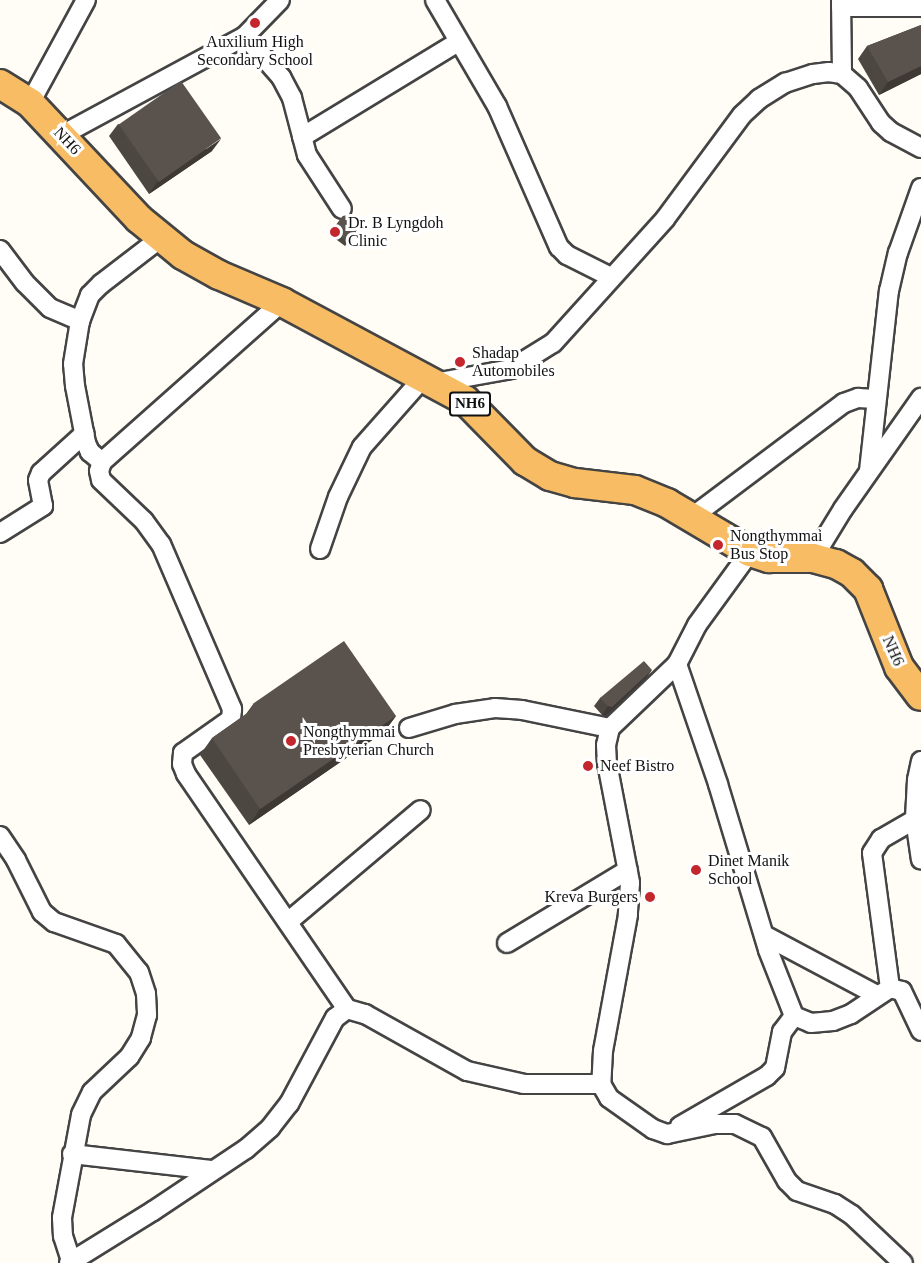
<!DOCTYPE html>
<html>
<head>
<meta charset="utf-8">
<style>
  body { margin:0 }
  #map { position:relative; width:921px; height:1263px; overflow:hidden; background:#fffdf5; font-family:"Times New Roman",serif }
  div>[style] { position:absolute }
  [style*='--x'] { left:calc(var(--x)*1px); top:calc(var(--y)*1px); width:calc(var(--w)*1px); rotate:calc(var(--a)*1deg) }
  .roads { filter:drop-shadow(2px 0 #444) drop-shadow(-2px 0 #444) drop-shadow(0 2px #444) drop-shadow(0 -2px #444) }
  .minor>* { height:18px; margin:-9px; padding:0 9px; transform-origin:9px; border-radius:9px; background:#fff }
  .trunk>* { height:28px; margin:-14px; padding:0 14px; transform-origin:14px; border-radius:14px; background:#f7bc64 }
  .wall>* { inset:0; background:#4d4742 }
  .shaded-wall>* { inset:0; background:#3f3936 }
  .building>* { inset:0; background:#5a524d; transform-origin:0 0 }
  .dots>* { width:16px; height:16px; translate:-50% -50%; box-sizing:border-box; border:3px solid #fff; border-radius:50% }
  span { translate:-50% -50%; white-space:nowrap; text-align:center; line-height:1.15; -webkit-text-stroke:6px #fff; paint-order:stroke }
  .shield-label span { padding:2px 4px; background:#fff; border:2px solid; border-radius:4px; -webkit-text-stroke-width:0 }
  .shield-label { font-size:15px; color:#111; font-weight:700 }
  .poi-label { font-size:16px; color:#111 }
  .left { translate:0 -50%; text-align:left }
  .right { translate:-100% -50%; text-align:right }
  .street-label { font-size:16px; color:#111 }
</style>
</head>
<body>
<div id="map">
  <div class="roads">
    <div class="minor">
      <i style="--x:435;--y:0;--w:123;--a:59.7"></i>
      <i style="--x:497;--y:106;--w:154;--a:66.3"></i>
      <i style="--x:559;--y:247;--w:11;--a:45"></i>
      <i style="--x:567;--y:255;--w:49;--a:26.6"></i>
      <i style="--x:841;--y:0;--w:74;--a:89.2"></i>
      <i style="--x:841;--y:7;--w:80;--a:0"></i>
      <i style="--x:245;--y:36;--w:55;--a:48.7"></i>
      <i style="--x:281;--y:77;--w:24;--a:62"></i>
      <i style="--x:292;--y:98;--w:59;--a:75.3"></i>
      <i style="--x:307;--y:155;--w:64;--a:57.1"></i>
      <i style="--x:30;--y:103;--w:117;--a:-61.5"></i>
      <i style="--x:62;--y:135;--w:208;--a:-28.4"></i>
      <i style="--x:245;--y:36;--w:50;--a:-45.8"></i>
      <i style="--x:302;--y:137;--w:183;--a:-31.3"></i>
      <i style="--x:0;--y:250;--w:41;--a:52.9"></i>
      <i style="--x:25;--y:283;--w:35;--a:45"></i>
      <i style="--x:50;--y:308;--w:33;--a:23"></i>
      <i style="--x:282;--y:302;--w:241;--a:138.4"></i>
      <i style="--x:102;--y:462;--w:9;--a:108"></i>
      <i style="--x:99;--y:471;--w:9;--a:77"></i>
      <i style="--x:101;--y:480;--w:59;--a:43.6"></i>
      <i style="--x:144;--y:521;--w:29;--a:54"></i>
      <i style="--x:161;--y:544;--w:180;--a:66.7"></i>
      <i style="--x:232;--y:709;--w:10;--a:96"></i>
      <i style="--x:231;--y:719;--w:59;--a:144.7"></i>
      <i style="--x:183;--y:753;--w:11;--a:95"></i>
      <i style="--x:182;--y:764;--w:11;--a:68"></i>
      <i style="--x:186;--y:774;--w:285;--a:55.6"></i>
      <i style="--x:434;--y:383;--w:78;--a:-10.3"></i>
      <i style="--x:511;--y:369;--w:49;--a:-31.8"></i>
      <i style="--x:553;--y:343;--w:167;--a:-47.9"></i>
      <i style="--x:665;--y:219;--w:129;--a:-53.5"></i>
      <i style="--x:742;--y:115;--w:23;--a:-43"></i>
      <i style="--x:759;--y:99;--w:31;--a:-32"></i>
      <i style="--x:785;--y:83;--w:29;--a:-18"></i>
      <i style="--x:813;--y:74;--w:16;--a:-7"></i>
      <i style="--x:829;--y:72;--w:13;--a:9"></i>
      <i style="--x:842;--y:74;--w:21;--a:41"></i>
      <i style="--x:858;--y:88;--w:42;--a:56.7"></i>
      <i style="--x:881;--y:123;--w:13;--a:42"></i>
      <i style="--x:891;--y:132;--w:34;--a:28"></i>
      <i style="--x:102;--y:462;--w:16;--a:-140"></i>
      <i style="--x:90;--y:452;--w:10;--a:-114"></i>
      <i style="--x:86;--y:443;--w:58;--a:-100.9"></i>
      <i style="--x:75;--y:386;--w:22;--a:-95"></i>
      <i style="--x:73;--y:364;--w:44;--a:-80.8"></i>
      <i style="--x:80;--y:321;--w:28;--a:-69"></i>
      <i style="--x:90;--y:295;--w:16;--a:-45"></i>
      <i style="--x:101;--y:284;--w:76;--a:-37.5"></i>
      <i style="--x:869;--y:471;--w:181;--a:-83.7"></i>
      <i style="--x:889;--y:291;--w:39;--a:-77"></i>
      <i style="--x:898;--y:253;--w:69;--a:-70.5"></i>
      <i style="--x:692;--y:517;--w:190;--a:-36.9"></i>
      <i style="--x:844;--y:403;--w:15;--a:-20"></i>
      <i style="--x:858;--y:398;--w:18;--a:3"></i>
      <i style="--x:0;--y:533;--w:51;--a:-32.1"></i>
      <i style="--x:43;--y:506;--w:26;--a:-101"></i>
      <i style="--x:38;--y:480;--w:8;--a:-67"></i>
      <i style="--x:41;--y:473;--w:59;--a:-42.3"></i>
      <i style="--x:320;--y:549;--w:55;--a:-70.9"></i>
      <i style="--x:338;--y:497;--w:55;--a:-64.4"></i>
      <i style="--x:362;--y:447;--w:94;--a:-48.5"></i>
      <i style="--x:750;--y:552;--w:90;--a:126"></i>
      <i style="--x:697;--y:625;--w:44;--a:117.1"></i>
      <i style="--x:677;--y:664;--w:93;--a:136.3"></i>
      <i style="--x:610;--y:728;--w:17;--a:103"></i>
      <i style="--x:606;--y:745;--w:18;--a:87"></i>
      <i style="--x:607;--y:763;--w:122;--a:79.1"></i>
      <i style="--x:630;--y:883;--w:32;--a:94"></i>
      <i style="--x:628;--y:915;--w:138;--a:100.4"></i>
      <i style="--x:603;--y:1051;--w:33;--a:93"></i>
      <i style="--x:601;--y:1084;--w:16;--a:60"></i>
      <i style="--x:609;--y:1098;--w:54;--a:35.2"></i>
      <i style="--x:653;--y:1129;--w:15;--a:20"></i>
      <i style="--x:667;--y:1134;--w:49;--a:-11.8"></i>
      <i style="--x:715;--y:1124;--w:20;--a:0"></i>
      <i style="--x:735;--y:1124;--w:30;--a:26"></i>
      <i style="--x:762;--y:1137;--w:51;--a:60.4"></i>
      <i style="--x:787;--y:1181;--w:14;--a:45"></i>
      <i style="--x:797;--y:1191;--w:40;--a:18.9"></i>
      <i style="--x:835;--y:1204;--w:20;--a:33"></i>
      <i style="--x:852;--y:1215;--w:70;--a:43.3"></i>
      <i style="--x:813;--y:558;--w:57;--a:-58.5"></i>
      <i style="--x:843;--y:509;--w:136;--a:-54.9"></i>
      <i style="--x:677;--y:664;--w:127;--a:71.1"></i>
      <i style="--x:718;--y:784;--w:173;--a:73.2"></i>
      <i style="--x:768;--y:950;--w:71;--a:68.5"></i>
      <i style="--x:794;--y:1016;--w:18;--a:22"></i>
      <i style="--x:811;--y:1023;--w:22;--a:-5"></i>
      <i style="--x:833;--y:1021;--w:19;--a:-21"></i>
      <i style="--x:851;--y:1014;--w:47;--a:-33.7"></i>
      <i style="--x:890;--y:988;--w:12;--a:14"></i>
      <i style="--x:902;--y:991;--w:44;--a:64.6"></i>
      <i style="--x:409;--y:728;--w:48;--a:-16.9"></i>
      <i style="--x:455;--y:714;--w:40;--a:-8.5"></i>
      <i style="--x:495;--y:708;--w:27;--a:4"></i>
      <i style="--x:522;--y:710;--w:90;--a:11.6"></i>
      <i style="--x:921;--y:761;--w:19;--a:102"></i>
      <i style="--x:917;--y:780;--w:39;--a:93"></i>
      <i style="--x:915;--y:819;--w:41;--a:81.7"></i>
      <i style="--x:0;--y:836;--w:29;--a:56"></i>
      <i style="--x:16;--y:860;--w:58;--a:63.4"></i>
      <i style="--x:42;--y:912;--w:16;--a:40"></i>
      <i style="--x:54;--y:922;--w:66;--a:19.5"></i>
      <i style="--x:116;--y:944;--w:36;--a:51"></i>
      <i style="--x:139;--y:972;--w:23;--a:72"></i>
      <i style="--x:146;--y:994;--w:21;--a:87"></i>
      <i style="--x:147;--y:1015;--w:24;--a:105"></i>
      <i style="--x:141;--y:1038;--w:22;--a:122"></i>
      <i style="--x:129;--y:1057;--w:51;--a:136.6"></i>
      <i style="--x:92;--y:1092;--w:25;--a:116"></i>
      <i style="--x:81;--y:1115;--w:105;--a:100.5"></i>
      <i style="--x:62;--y:1218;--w:18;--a:87"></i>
      <i style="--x:63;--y:1236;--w:28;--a:72"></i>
      <i style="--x:289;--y:921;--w:172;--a:-40.1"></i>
      <i style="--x:764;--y:935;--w:128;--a:28"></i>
      <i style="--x:507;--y:943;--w:141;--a:-31.1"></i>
      <i style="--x:890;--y:988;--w:136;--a:-97.6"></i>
      <i style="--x:872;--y:853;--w:17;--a:-57"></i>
      <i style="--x:881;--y:839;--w:39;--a:-30"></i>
      <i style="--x:680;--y:1126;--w:100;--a:-29.9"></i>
      <i style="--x:767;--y:1076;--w:11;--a:-45"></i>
      <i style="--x:775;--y:1068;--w:37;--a:-79"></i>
      <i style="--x:782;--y:1032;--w:20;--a:-53"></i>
      <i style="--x:72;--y:1154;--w:142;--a:6.5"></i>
      <i style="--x:69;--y:1263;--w:99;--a:-31.8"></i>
      <i style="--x:153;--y:1211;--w:112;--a:-33.7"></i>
      <i style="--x:246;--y:1149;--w:32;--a:-41"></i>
      <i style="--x:270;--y:1128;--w:31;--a:-52"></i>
      <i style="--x:289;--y:1104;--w:98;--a:-61.9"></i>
      <i style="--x:335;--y:1018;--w:15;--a:-37"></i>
      <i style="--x:347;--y:1009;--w:19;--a:16"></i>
      <i style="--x:365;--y:1014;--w:117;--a:29.2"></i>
      <i style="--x:467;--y:1071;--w:58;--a:12.8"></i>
      <i style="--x:524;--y:1084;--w:77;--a:0"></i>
    </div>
    <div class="trunk">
      <i style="--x:0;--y:84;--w:36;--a:32"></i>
      <i style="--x:30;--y:103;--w:159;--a:46.8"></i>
      <i style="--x:139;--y:219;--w:57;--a:39.3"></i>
      <i style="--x:183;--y:255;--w:41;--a:29.1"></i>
      <i style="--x:219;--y:275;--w:69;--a:23.2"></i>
      <i style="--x:282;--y:302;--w:208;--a:28.2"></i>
      <i style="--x:465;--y:400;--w:86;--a:45.5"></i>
      <i style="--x:525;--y:461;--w:29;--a:31"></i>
      <i style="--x:550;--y:476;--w:26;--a:16"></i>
      <i style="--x:575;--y:483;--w:60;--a:6.7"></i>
      <i style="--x:635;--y:490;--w:35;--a:22"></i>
      <i style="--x:667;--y:503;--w:96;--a:30.6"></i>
      <i style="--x:750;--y:552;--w:20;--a:18"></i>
      <i style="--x:769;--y:558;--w:44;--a:0"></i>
      <i style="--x:813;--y:558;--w:24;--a:15"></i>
      <i style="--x:836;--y:564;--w:18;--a:29"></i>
      <i style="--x:852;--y:573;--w:23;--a:45"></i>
      <i style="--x:868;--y:589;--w:84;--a:68.3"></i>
      <i style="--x:899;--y:667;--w:36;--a:53"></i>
    </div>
  </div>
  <div class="wall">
    <i style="clip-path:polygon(921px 25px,921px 74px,879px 95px,858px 59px,867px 46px)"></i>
    <i style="clip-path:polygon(118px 124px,212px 151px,149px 194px,109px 136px)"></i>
    <i style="clip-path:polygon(343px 216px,361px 226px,345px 246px,329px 234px)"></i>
    <i style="clip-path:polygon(652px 670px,646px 678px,606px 716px,602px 715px,594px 706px,600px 698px)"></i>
    <i style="clip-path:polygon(254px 703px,396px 716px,384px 732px,249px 825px,200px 755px,212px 738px,246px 714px)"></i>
  </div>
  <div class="shaded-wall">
    <i style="clip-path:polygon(921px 66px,921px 74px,879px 95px,888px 82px)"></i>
    <i style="clip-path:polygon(221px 139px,212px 151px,149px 194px,157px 182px)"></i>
    <i style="clip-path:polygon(652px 670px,646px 678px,606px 716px,602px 715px,608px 706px)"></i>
    <i style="clip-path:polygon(396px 716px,384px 732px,249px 825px,260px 809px)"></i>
  </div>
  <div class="building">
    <i style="clip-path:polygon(921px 25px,921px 66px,888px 82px,867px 46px)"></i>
    <i style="left:181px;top:81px;width:70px;height:76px;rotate:55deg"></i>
    <i style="clip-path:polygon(347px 215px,361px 226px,348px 242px,332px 230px,343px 216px)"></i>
    <i style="clip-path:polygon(344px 641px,396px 716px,260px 809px,212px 738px,249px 712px,254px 703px)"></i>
    <i style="clip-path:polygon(644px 661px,652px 670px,612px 707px,608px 706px,600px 698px)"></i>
  </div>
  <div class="dots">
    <i style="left:255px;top:23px;background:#c4262e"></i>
    <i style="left:335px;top:232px;background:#c4262e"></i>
    <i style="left:460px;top:362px;background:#c4262e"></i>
    <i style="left:718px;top:545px;background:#c4262e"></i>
    <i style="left:291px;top:741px;background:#c4262e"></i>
    <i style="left:588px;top:766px;background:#c4262e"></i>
    <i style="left:696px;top:870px;background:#c4262e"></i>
    <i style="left:650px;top:897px;background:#c4262e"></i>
  </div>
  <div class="shield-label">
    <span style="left:470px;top:404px">NH6</span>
  </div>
  <div class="poi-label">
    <span style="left:255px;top:51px">Auxilium High<br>Secondary School</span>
    <span class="left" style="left:348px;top:232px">Dr. B Lyngdoh<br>Clinic</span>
    <span class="left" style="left:472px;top:362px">Shadap<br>Automobiles</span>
    <span class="left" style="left:730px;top:545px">Nongthymmai<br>Bus Stop</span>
    <span class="left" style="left:303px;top:741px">Nongthymmai<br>Presbyterian Church</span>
    <span class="left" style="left:600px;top:766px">Neef Bistro</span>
    <span class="left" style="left:708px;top:870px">Dinet Manik<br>School</span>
    <span class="right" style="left:638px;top:897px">Kreva Burgers</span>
  </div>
  <div class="street-label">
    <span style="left:67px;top:141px;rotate:47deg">NH6</span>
    <span style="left:893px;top:651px;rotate:66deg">NH6</span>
  </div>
</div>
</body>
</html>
